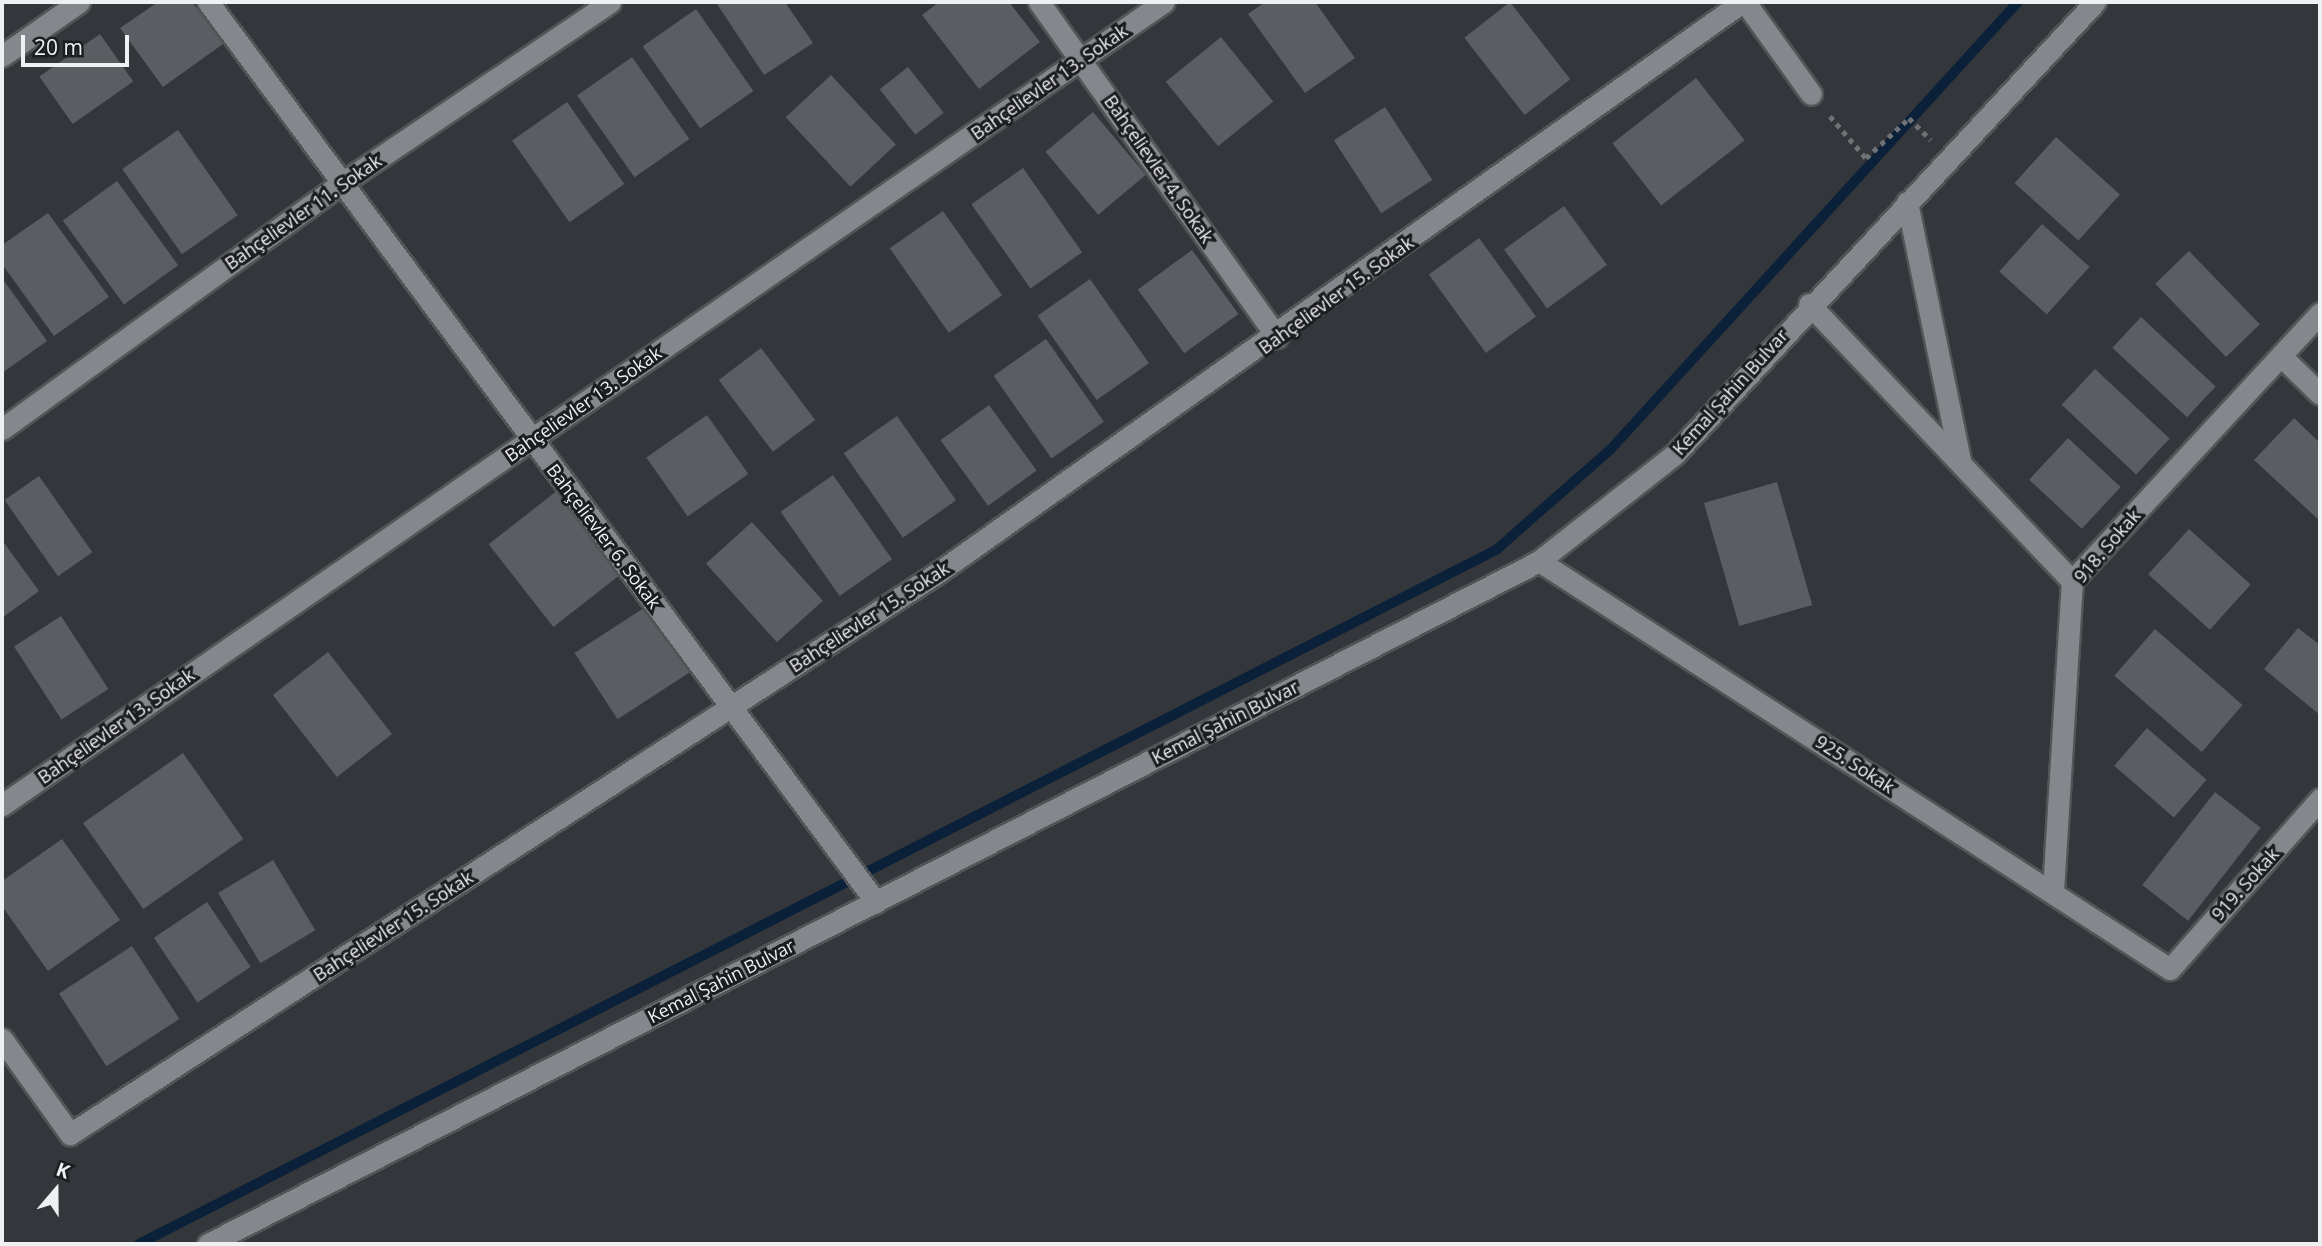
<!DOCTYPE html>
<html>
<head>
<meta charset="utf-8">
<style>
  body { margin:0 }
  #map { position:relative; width:2322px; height:1246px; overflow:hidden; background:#33363a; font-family:"Open Sans",sans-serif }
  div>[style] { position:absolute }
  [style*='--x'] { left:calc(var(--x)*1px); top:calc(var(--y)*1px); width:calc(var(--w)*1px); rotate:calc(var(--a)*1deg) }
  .stream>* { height:10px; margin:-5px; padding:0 5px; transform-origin:5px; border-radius:5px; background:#0b213a }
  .building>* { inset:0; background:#5a5e62; transform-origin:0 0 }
  .path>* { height:4.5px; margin-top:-2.25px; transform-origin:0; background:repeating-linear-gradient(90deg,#6f7275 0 5px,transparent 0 10px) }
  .roads { filter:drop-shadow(2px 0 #525557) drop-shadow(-2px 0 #525557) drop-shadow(0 2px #525557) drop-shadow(0 -2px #525557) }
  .minor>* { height:21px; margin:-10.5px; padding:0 10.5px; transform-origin:10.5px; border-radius:10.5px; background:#84888c }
  .tertiary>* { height:21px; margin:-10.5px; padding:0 10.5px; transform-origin:10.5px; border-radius:10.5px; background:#84888c }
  span { translate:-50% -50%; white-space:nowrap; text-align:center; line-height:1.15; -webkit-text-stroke:6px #1c1d1f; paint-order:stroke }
  .street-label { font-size:18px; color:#eef0f2 }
  .frame { position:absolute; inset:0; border:4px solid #eef0f2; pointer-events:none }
  .north { position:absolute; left:21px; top:1155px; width:70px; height:70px; -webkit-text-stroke:5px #1c1d1f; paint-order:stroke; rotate:20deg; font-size:19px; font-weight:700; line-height:28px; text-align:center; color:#eef0f2 }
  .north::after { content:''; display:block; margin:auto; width:24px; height:32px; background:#eef0f2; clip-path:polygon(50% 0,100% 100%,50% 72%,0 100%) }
  .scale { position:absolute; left:21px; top:35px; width:108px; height:32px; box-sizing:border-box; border:4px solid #eef0f2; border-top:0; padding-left:9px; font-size:21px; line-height:24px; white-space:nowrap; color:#eef0f2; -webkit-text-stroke:5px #1c1d1f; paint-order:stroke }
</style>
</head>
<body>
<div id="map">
  <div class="stream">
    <i style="--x:139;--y:1244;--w:1524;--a:-27.09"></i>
    <i style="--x:1496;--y:550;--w:152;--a:-41.3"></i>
    <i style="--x:1610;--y:450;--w:606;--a:-47.68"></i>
  </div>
  <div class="building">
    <i style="clip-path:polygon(158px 2px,192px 2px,223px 44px,163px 87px,120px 28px)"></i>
    <i style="clip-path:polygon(785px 2px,813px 43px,764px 75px,717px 4px)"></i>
    <i style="clip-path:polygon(939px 2px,1009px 2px,1040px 42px,979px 89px,922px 15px)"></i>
    <i style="clip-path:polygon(1265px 2px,1315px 2px,1355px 58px,1305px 93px,1248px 14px)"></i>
    <i style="left:1510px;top:2px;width:98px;height:58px;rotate:52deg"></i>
    <i style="left:696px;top:9px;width:100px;height:65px;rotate:55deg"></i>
    <i style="left:100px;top:34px;width:58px;height:74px;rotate:55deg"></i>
    <i style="left:1221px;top:37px;width:83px;height:71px;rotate:51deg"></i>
    <i style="left:632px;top:57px;width:100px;height:67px;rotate:55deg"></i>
    <i style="left:908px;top:67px;width:58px;height:36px;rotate:52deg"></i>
    <i style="left:831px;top:75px;width:95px;height:62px;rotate:47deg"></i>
    <i style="left:1696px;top:78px;width:79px;height:106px;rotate:52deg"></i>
    <i style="left:567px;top:102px;width:100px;height:67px;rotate:55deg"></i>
    <i style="left:1385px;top:107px;width:87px;height:61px;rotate:57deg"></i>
    <i style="left:1093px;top:112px;width:82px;height:62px;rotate:50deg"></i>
    <i style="left:178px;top:130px;width:104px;height:68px;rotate:55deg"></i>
    <i style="left:2056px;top:137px;width:86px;height:62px;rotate:42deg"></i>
    <i style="left:1023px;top:168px;width:103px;height:63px;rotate:55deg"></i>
    <i style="left:117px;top:181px;width:104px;height:67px;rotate:54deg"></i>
    <i style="left:1564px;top:206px;width:73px;height:74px;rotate:54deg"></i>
    <i style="left:943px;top:211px;width:103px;height:65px;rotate:55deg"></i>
    <i style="clip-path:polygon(48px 213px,109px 297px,54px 336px,2px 264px,2px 245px)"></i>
    <i style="left:2042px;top:224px;width:64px;height:64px;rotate:42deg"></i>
    <i style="left:1479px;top:238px;width:97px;height:62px;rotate:54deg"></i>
    <i style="left:1192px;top:250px;width:79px;height:67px;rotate:54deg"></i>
    <i style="left:2189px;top:251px;width:102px;height:47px;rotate:46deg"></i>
    <i style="clip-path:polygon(2px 278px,47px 341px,2px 373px)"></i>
    <i style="left:1090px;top:279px;width:103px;height:64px;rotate:55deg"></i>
    <i style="left:2141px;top:317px;width:102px;height:42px;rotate:43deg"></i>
    <i style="left:1046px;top:339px;width:101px;height:64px;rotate:55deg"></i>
    <i style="left:761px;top:348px;width:90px;height:53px;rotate:53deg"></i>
    <i style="left:2095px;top:369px;width:102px;height:49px;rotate:43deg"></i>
    <i style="left:989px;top:405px;width:81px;height:60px;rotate:54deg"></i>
    <i style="left:707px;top:415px;width:72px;height:74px;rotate:55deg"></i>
    <i style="left:897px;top:416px;width:103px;height:65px;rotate:55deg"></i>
    <i style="clip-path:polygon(2294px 418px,2320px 443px,2320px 521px,2254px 460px)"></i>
    <i style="left:2068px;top:438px;width:72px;height:57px;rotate:43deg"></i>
    <i style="left:833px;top:475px;width:103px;height:64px;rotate:55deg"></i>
    <i style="left:39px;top:476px;width:93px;height:42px;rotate:55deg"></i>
    <i style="left:1777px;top:482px;width:128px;height:76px;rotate:74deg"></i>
    <i style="left:558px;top:490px;width:105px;height:88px;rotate:52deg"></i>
    <i style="left:752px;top:522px;width:106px;height:62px;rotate:48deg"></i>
    <i style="left:2189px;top:529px;width:83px;height:61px;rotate:42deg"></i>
    <i style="clip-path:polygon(2px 540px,39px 591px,2px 618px)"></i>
    <i style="left:650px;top:604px;width:79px;height:90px;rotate:57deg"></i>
    <i style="left:61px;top:616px;width:87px;height:56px;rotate:57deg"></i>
    <i style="clip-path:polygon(2298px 628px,2320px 645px,2320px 715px,2264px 669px)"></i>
    <i style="left:2155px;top:629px;width:116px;height:62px;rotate:41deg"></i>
    <i style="left:328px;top:652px;width:104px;height:70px;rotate:52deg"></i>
    <i style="left:2147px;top:728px;width:79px;height:50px;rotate:41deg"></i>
    <i style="left:183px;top:753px;width:105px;height:122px;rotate:55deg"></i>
    <i style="left:2215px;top:792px;width:58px;height:118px;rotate:38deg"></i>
    <i style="clip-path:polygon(62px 839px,120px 920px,48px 971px,2px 906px,2px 881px)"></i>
    <i style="left:273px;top:860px;width:82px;height:64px;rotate:59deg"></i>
    <i style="left:207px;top:902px;width:78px;height:64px;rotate:56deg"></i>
    <i style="left:132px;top:946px;width:87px;height:87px;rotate:57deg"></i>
  </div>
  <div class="path">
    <i style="--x:1830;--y:116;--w:55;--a:49.4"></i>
    <i style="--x:1866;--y:158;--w:59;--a:-42.9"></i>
    <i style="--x:1909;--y:118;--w:31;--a:45"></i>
  </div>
  <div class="roads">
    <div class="minor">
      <i style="--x:208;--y:2;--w:1121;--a:53.42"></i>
      <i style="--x:1039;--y:2;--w:411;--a:54.6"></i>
      <i style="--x:1745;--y:2;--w:113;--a:54.3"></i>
      <i style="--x:2;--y:56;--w:94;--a:-35"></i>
      <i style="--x:1907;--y:202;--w:263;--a:78.4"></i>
      <i style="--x:1809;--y:304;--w:382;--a:46.5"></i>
      <i style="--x:2281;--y:356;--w:54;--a:44.3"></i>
      <i style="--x:2;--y:429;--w:420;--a:-35.9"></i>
      <i style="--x:342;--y:183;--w:323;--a:-34"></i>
      <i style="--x:1539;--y:561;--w:751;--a:32.89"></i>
      <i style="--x:2170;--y:969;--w:227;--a:-48.6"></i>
      <i style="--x:2;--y:805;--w:1412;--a:-34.65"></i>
      <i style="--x:2053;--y:891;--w:311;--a:-86.5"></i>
      <i style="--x:2072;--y:581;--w:365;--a:-47.2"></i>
      <i style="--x:2;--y:1039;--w:117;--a:54.4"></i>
      <i style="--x:70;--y:1134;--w:1031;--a:-32.89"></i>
      <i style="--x:936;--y:574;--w:988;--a:-35.36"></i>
    </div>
    <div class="tertiary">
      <i style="--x:208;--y:1244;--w:1496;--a:-27.16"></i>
      <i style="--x:1539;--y:561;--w:173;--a:-38.2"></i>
      <i style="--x:1675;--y:454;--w:617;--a:-47.1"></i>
    </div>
  </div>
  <div class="street-label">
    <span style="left:1049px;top:82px;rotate:-35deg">Bahçelievler 13. Sokak</span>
    <span style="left:1159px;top:169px;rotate:55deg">Bahçelievler 4. Sokak</span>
    <span style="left:303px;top:212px;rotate:-35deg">Bahçelievler 11. Sokak</span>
    <span style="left:1336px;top:295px;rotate:-36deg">Bahçelievler 15. Sokak</span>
    <span style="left:1730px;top:392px;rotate:-48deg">Kemal Şahin Bulvar</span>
    <span style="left:583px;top:404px;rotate:-35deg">Bahçelievler 13. Sokak</span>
    <span style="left:604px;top:536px;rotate:53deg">Bahçelievler 6. Sokak</span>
    <span style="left:2107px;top:546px;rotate:-49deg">918. Sokak</span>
    <span style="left:869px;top:617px;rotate:-33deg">Bahçelievler 15. Sokak</span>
    <span style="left:1225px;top:722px;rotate:-27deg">Kemal Şahin Bulvar</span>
    <span style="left:116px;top:726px;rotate:-35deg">Bahçelievler 13. Sokak</span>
    <span style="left:1855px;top:764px;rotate:33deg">925. Sokak</span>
    <span style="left:2245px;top:884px;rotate:-48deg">919. Sokak</span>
    <span style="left:393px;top:926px;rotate:-33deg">Bahçelievler 15. Sokak</span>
    <span style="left:721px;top:981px;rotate:-27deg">Kemal Şahin Bulvar</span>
  </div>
  <div class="frame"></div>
  <div class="north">K</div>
  <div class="scale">20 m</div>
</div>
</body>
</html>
